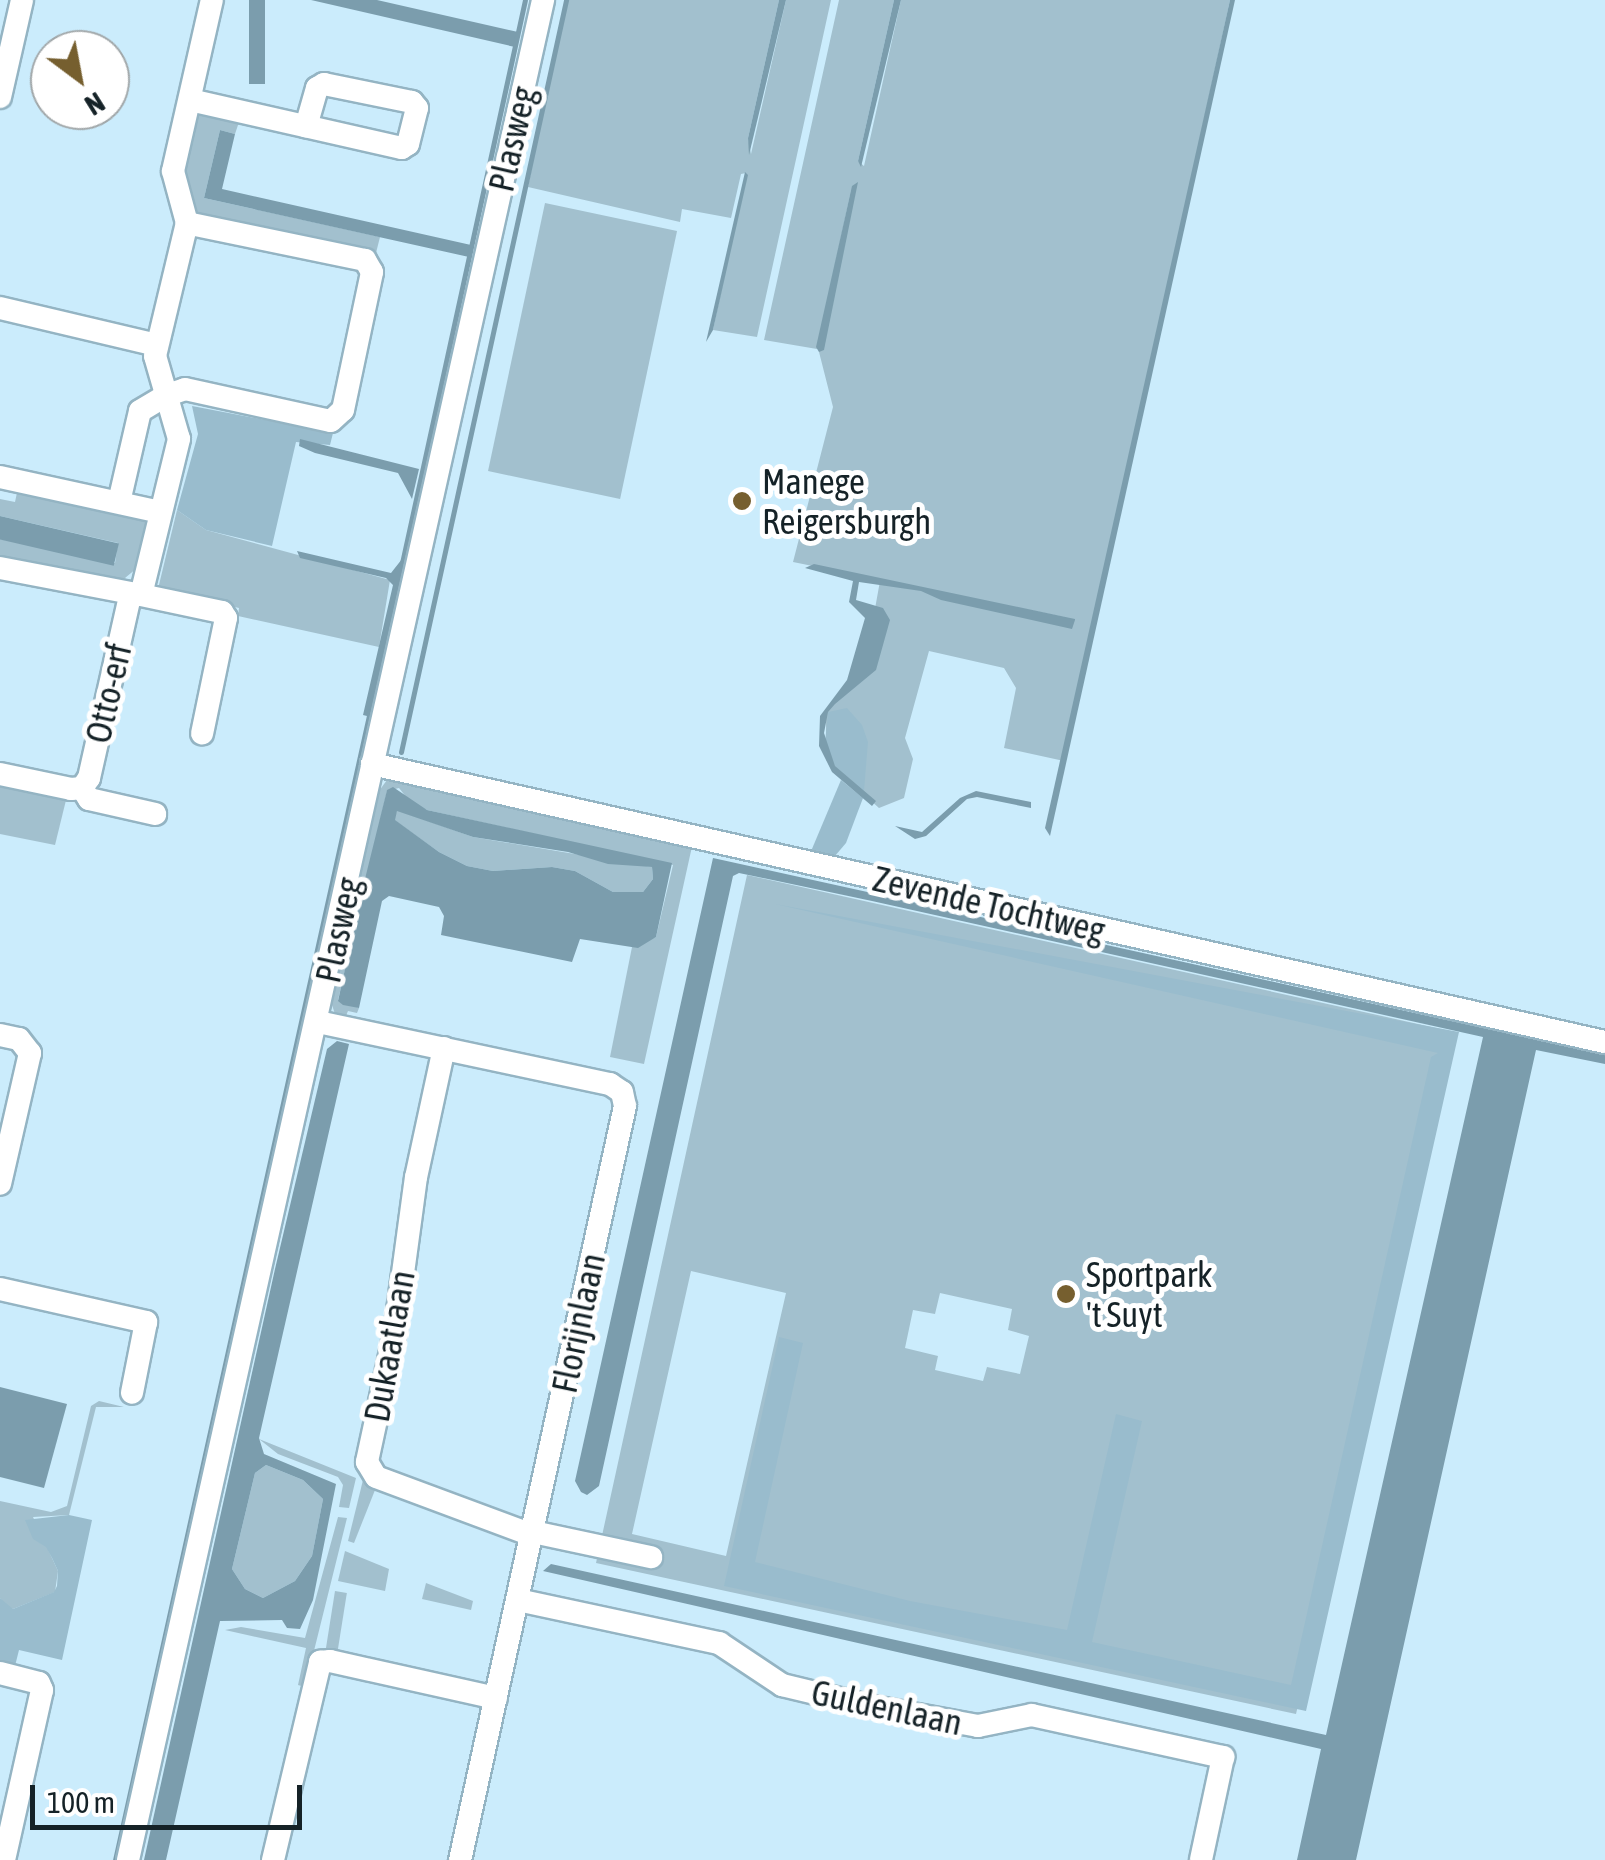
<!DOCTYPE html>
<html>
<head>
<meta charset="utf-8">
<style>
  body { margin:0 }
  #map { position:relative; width:1605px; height:1860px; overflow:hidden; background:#cbecfc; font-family:"Asap Condensed",sans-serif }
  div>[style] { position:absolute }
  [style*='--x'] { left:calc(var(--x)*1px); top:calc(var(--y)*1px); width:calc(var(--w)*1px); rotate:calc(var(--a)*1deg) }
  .green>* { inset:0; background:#a2c0ce; transform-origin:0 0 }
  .forest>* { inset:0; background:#99bccd }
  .water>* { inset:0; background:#7b9dad; transform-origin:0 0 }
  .stream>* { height:5px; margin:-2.5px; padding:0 2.5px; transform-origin:2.5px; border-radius:2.5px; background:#7b9dad }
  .roads { filter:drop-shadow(2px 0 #94b4c3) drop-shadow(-2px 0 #94b4c3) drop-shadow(0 2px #94b4c3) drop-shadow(0 -2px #94b4c3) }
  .minor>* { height:22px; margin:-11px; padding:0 11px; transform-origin:11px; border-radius:11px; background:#fff }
  .dots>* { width:28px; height:28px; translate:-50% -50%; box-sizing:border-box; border:5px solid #fff; border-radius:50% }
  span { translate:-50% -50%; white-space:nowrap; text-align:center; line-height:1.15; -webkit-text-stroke:10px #fff; paint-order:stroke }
  .street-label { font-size:35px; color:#152227 }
  .poi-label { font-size:35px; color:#152227 }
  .left { translate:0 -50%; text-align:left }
  .north { position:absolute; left:30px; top:30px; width:100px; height:100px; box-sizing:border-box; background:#fff; border:2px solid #a1a7a9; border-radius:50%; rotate:148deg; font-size:28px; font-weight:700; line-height:40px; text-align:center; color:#152227 }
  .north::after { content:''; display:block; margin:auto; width:35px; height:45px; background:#765f2f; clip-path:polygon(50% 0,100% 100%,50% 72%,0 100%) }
  .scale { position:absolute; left:30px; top:1785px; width:272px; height:45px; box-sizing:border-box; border:5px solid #152227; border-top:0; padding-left:12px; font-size:30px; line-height:35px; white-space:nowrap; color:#152227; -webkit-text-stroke:8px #fff; paint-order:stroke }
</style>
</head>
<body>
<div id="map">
  <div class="green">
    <i style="clip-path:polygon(565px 0,779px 0,748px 138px,751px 154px,786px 0,831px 0,757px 337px,713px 330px,746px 173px,741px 174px,731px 218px,682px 209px,680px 222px,528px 187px)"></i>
    <i style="clip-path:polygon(839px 0,894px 0,858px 161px,864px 166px,901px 0,1230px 0,1064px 761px,1004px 748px,1016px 688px,1004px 668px,929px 651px,905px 738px,913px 759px,904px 798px,879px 808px,826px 760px,826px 709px,865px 664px,880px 581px,1074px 619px,793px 562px,833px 407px,819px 352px,852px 186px,817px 349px,764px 340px)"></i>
    <i style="clip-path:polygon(198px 110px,240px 119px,235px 134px,220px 130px,204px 198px,380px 237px,376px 253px,194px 214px,184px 178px)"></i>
    <i style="left:545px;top:203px;width:135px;height:274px;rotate:12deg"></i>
    <i style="clip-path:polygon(18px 488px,36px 492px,35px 497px,43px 499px,46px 494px,143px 516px,147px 522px,137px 568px,125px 578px,115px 579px,0 559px,0 539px,115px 563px,118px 543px,0 516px,0 499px,15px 502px)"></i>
    <i style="clip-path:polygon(177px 510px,206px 530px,390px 580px,379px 647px,238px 616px,239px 608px,158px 589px)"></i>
    <i style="clip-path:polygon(403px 779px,693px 842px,644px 1064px,610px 1057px,632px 947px,656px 937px,673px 865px,427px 810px,411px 803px,399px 788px,387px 791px,338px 1000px,359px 1008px,357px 1013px,348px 1011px,345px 1018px,335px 1014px,330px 999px,376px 795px,387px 780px)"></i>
    <i style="clip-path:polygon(0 784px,67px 796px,55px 845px,0 834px)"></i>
    <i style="clip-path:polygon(397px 810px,473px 837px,652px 867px,653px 879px,643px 892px,613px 892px,575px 871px,552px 867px,493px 871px,467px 866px,439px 852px,394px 820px)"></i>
    <i style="clip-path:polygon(evenodd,747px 875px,1454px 1032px,1296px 1714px,596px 1563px,747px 875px,691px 1271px,786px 1293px,726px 1556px,632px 1534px,691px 1271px,747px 875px,940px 1293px,1012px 1309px,1008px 1330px,1029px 1336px,1020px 1374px,987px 1367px,983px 1381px,935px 1370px,938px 1356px,905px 1348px,913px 1310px,935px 1314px,940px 1293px)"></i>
    <i style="clip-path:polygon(99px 1401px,124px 1407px,96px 1407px,69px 1515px,33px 1517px,58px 1571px,55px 1592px,13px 1609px,6px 1606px,0 1598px,0 1501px,51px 1512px,67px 1506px,91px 1406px)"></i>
    <i style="clip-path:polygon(259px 1439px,356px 1478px,349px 1508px,339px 1507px,343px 1485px,338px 1477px,278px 1454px)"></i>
    <i style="clip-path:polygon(266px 1465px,303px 1480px,323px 1499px,312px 1556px,295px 1581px,263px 1598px,245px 1589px,232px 1569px,255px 1473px)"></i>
    <i style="clip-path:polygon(363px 1480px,377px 1485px,354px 1543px,348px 1541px)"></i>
    <i style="clip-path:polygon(338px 1517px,347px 1518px,305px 1687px,298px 1685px,306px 1648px,225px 1630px,241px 1627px,305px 1638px)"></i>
    <i style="clip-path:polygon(345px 1551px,389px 1569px,385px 1591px,338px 1581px)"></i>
    <i style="clip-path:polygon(426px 1583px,473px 1601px,471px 1610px,422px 1599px)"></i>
    <i style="left:335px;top:1591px;width:12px;height:62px;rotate:9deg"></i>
  </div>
  <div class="forest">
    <i style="clip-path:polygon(192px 406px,333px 433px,330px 445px,296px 442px,272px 546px,206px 530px,177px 510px,198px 434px)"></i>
    <i style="clip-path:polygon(847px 708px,862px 725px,868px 742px,864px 791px,835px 766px,825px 743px,828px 712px)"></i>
    <i style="clip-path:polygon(841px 780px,863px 798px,846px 843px,829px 863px,809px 856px)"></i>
    <i style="clip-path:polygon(775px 904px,1459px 1032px,1306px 1711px,724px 1586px,779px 1337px,803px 1343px,755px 1562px,910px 1601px,1067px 1630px,1116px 1414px,1142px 1421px,1092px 1642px,1291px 1685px,1431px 1057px,1438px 1053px)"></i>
    <i style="clip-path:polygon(69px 1515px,92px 1520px,62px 1660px,19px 1650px,15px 1666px,0 1665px,0 1598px,13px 1609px,54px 1592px,57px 1586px,58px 1571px,52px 1558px,46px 1547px,33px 1539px,25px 1520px)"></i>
  </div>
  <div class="water">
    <i style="left:249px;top:0;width:16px;height:84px"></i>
    <i style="clip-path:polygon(311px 0,377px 0,518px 32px,515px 47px)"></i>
    <i style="clip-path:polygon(779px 0,786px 0,749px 155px,748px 138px)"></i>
    <i style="clip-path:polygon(894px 0,901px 0,861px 167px,858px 161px)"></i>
    <i style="clip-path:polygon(1230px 0,1235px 0,1050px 836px,1045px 828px)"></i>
    <i style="clip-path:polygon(220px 130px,235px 134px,222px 189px,471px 245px,469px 257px,204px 198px)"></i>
    <i style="clip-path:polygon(745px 172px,748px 175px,713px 330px,706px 342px)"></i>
    <i style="clip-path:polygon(858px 182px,824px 350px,819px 352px,816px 347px,852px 186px)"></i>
    <i style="clip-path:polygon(300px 439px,419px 469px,412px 499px,398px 473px,315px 453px,299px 446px)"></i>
    <i style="left:0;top:516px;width:122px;height:23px;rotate:13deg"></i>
    <i style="clip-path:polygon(297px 551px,391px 573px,402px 559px,406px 562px,371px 717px,363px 715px,393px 585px,386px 578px,300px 558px)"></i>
    <i style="clip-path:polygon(814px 564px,1075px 619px,1075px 620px,1072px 629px,941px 600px,921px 591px,859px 582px,856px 600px,883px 608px,890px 620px,876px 670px,835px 704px,828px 712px,824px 733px,835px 766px,876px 801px,872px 806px,832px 772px,819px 746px,820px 716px,847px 680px,865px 618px,849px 602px,853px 581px,805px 568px)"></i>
    <i style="clip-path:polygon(evenodd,393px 787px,427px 810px,672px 863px,656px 937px,638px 948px,580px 939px,572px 962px,441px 935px,444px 916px,439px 907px,389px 896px,382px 901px,359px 1008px,343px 1005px,338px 1001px,363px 887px,387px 790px,393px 787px,397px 811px,473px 837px,568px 852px,608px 864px,652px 867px,653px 879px,643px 892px,613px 892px,575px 871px,552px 867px,493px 871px,467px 866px,439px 852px,395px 820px,397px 811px)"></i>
    <i style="clip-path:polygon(976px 791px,1031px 802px,1031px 808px,977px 797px,967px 799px,926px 836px,915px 839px,895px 826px,922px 832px,960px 798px)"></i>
    <i style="clip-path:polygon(713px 858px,1605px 1055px,1605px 1064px,1536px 1050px,1356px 1860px,1297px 1860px,1321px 1749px,543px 1571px,551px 1564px,1326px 1735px,1483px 1037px,872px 901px,739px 873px,733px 876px,599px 1486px,587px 1495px,581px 1492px,575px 1481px)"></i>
    <i style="clip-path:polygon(evenodd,337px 1041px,349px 1044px,259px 1438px,264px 1454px,336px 1484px,313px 1600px,300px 1629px,287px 1628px,282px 1620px,220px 1621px,166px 1860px,144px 1860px,275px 1269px,327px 1049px,337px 1041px,266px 1465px,303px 1480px,323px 1499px,312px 1556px,295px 1581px,263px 1598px,245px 1589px,232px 1569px,255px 1473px,266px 1465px)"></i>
    <i style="clip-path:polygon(0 1387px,67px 1404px,44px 1488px,0 1477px)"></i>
  </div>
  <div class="stream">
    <i style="--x:402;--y:563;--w:576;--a:-77.68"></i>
    <i style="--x:401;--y:752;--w:770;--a:-77.62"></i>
    <i style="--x:115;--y:1860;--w:1177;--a:-77.49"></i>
  </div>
  <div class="roads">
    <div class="minor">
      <i style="--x:0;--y:97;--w:99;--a:-77.2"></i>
      <i style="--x:190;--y:100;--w:217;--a:12.8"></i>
      <i style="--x:402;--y:148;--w:7;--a:-34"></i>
      <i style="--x:408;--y:144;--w:37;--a:-76"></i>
      <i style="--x:417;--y:108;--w:8;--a:-130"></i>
      <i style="--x:412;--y:102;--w:90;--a:-168.4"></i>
      <i style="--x:324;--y:84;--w:8;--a:150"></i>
      <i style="--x:317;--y:88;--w:40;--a:106"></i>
      <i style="--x:0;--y:308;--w:161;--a:13.3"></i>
      <i style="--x:0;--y:477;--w:164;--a:12.3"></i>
      <i style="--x:119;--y:502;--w:93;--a:-77"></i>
      <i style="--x:140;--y:411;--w:29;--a:-31"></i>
      <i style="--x:165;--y:396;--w:21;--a:-19"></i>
      <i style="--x:185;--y:389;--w:149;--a:12.4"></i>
      <i style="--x:331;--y:421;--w:16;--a:-43"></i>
      <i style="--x:343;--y:410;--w:141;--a:-78.1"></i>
      <i style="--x:372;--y:272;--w:14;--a:-120"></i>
      <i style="--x:365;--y:260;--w:182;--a:-168.3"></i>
      <i style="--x:0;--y:568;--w:144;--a:10.8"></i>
      <i style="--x:141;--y:595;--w:161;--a:-76.3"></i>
      <i style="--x:179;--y:439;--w:86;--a:-106.1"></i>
      <i style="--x:155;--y:356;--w:137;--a:-76.5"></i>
      <i style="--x:187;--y:223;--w:54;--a:-105.1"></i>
      <i style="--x:173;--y:171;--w:175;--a:-77.2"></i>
      <i style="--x:141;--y:595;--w:83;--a:11.9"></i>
      <i style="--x:222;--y:612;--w:7;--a:56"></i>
      <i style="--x:226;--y:618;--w:118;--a:101.7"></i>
      <i style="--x:372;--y:764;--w:1264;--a:12.71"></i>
      <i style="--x:0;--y:774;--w:73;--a:11.9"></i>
      <i style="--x:71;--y:789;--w:11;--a:-5"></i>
      <i style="--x:82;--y:788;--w:12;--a:-55"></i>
      <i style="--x:89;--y:778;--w:187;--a:-77.3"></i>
      <i style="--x:82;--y:788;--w:13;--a:58"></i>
      <i style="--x:89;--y:799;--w:68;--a:12.8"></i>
      <i style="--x:318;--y:1022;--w:299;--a:12"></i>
      <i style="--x:610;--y:1084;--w:14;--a:34"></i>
      <i style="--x:622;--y:1092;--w:14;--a:78"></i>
      <i style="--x:625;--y:1106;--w:772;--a:102.34"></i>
      <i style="--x:0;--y:1035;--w:19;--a:12"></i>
      <i style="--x:19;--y:1039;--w:18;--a:52"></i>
      <i style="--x:30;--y:1053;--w:134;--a:102.9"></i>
      <i style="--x:444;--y:1048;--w:132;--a:102.2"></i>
      <i style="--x:416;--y:1177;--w:156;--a:97.7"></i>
      <i style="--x:395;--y:1332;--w:133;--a:102.2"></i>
      <i style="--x:367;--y:1462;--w:17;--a:59"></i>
      <i style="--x:376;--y:1477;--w:166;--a:20.4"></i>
      <i style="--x:0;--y:1289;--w:150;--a:12.7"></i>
      <i style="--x:146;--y:1322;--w:72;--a:101.2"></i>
      <i style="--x:533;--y:1532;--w:121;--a:12"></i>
      <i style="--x:518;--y:1600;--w:206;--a:12.1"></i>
      <i style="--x:719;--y:1643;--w:76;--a:33.7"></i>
      <i style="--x:782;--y:1685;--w:89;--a:13.6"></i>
      <i style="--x:869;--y:1706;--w:111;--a:10.4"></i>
      <i style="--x:978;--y:1726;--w:55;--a:-11.5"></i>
      <i style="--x:1032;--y:1715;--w:196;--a:12.4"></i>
      <i style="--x:1223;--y:1757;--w:105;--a:102.1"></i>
      <i style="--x:0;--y:1673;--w:40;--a:14.4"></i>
      <i style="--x:39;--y:1683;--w:8;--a:67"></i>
      <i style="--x:42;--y:1690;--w:174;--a:102.6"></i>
      <i style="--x:128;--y:1860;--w:1906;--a:-77.42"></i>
      <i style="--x:273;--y:1860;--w:204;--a:-76.6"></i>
      <i style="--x:320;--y:1662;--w:10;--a:-6"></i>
      <i style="--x:330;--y:1661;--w:170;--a:12.6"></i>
    </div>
  </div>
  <div class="dots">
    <i style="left:742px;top:501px;background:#765f2f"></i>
    <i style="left:1066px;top:1294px;background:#765f2f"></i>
  </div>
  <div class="street-label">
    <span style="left:512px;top:139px;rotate:-77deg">Plasweg</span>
    <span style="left:108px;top:693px;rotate:-77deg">Otto-erf</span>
    <span style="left:989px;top:904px;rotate:13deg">Zevende Tochtweg</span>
    <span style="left:338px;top:930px;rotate:-78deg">Plasweg</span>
    <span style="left:578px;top:1323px;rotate:-78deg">Florijnlaan</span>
    <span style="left:389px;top:1346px;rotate:-80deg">Dukaatlaan</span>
    <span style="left:887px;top:1707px;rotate:12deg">Guldenlaan</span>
  </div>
  <div class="poi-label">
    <span class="left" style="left:762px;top:501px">Manege<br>Reigersburgh</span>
    <span class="left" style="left:1086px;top:1294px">Sportpark<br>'t Suyt</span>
  </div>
  <div class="north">N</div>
  <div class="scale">100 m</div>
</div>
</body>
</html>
